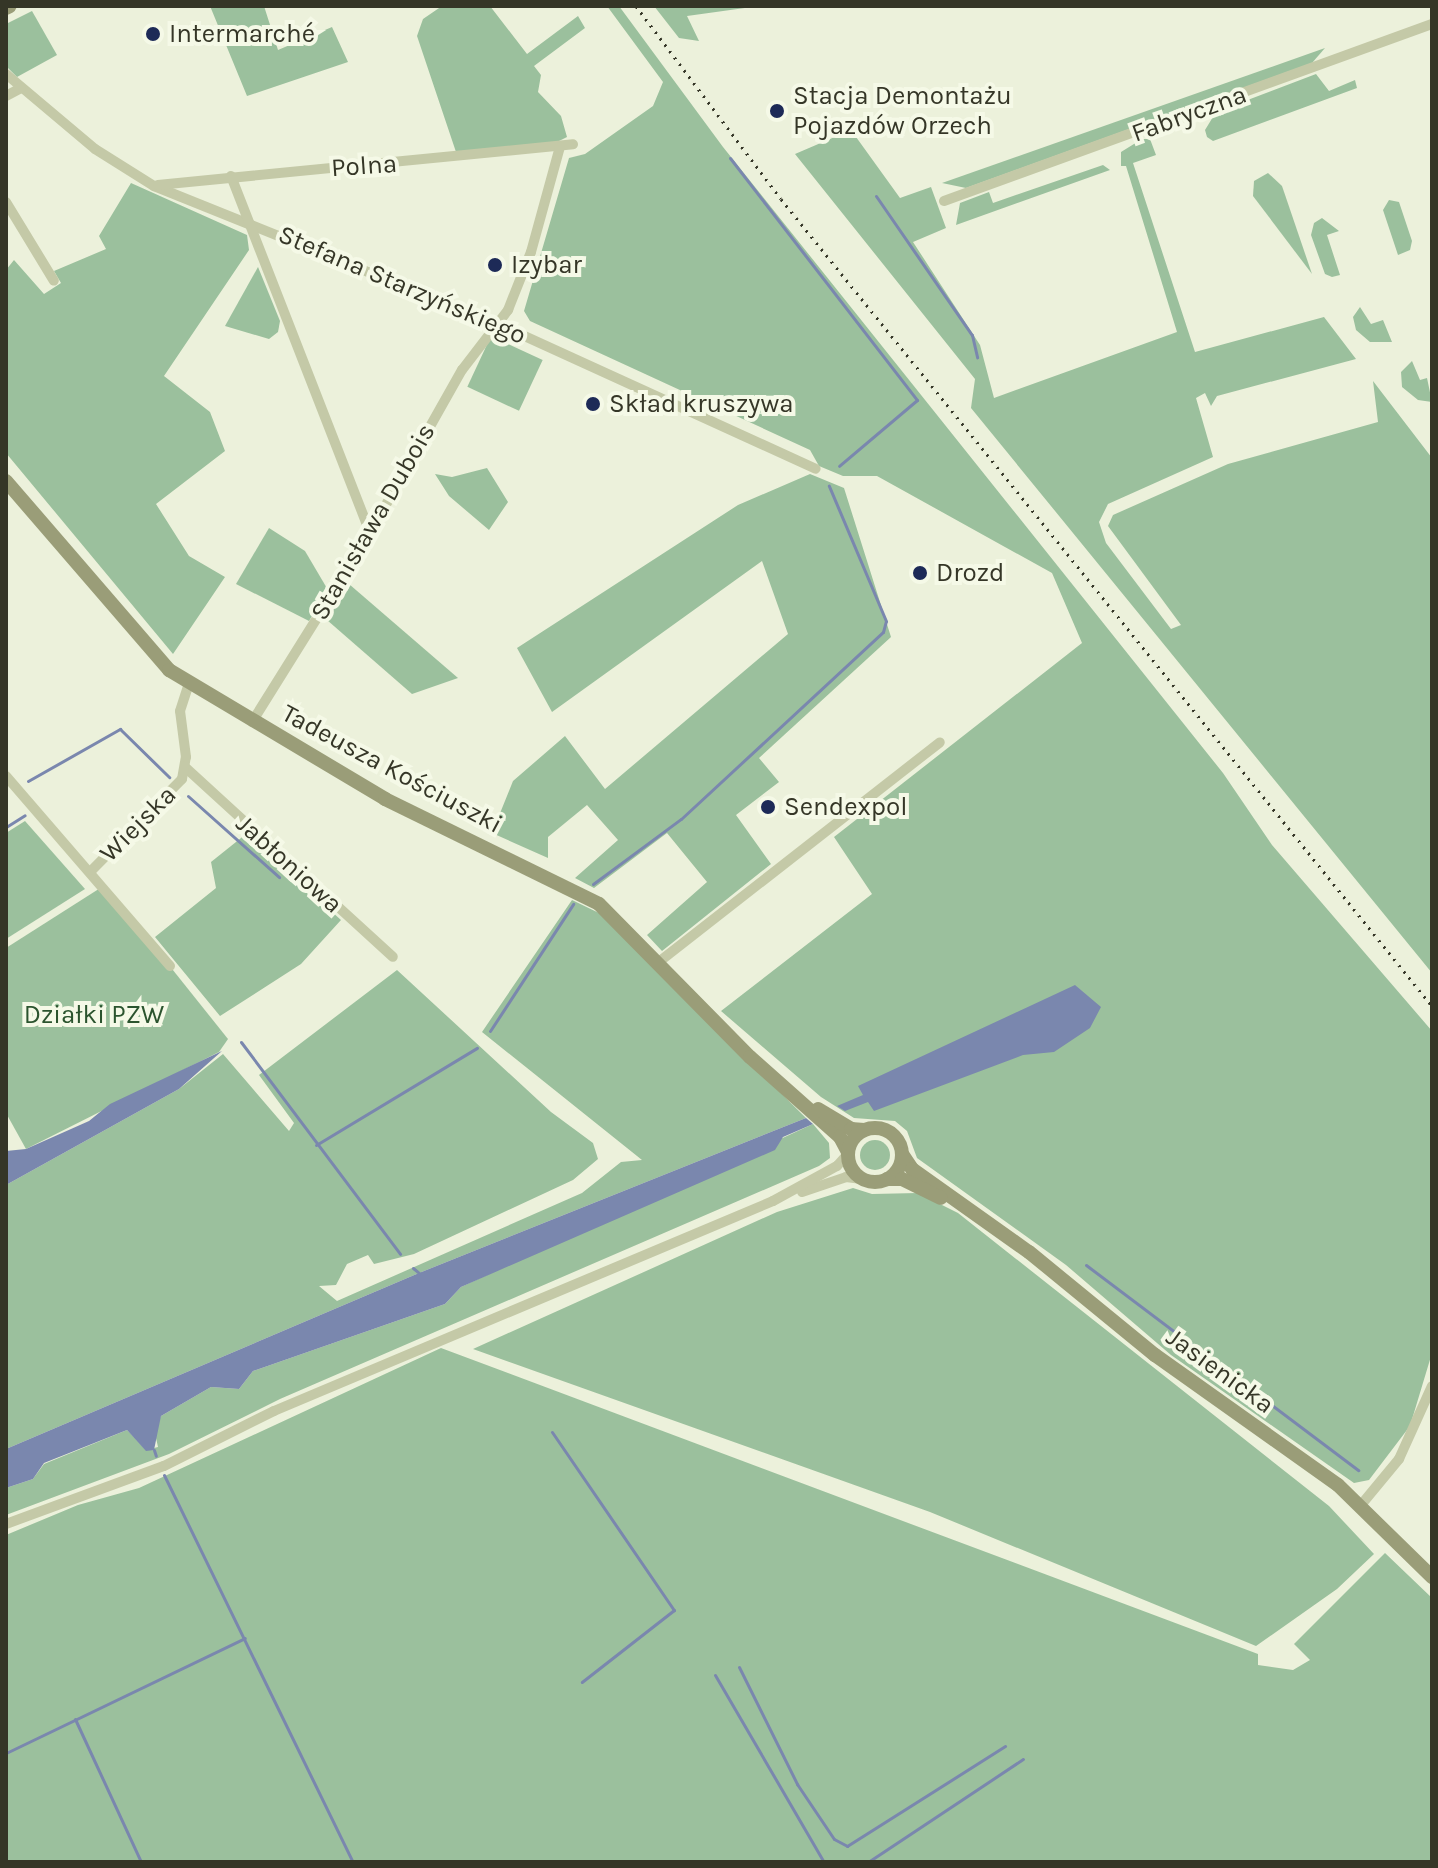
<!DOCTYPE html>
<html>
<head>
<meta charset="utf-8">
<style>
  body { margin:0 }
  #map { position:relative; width:1438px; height:1868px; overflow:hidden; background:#ecf1db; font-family:Karla,sans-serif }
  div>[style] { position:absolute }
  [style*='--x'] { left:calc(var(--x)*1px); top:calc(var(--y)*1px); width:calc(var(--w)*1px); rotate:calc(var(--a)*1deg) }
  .green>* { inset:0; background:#9bc09d; transform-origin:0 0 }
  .round { border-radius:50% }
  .water>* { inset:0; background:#7a87ae }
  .stream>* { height:3px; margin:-1.5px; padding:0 1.5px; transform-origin:1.5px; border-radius:1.5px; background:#7a87ae }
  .minor>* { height:10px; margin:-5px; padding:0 5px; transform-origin:5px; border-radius:5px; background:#c4c9a7 }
  .secondary>* { height:14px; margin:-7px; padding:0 7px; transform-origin:7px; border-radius:7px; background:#9a9d78 }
  .secondary>.ring { margin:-7px; padding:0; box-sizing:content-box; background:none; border:14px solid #9a9d78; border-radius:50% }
  .rail>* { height:3px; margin-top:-1.5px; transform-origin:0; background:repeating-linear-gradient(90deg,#353627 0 2px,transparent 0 8px) }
  .dots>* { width:22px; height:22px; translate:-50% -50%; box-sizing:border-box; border:4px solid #f5f9e7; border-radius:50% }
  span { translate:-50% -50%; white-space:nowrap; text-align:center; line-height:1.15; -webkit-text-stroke:8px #f5f9e7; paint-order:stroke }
  .poi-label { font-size:26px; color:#353627 }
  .left { translate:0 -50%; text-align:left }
  .street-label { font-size:26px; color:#353627 }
  .park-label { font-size:26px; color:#2b542e }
  .frame { position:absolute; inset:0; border:8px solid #353627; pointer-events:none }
</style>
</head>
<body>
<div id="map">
  <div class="green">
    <i style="clip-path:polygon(210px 6px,264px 6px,278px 50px,332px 27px,348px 62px,247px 96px)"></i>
    <i style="clip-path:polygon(442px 6px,490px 6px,527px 54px,578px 16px,585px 28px,534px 66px,541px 75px,538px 92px,561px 116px,567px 137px,551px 145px,456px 152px,417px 36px,423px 19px)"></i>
    <i style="clip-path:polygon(607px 6px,619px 6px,723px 147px,1223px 773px,1272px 845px,1432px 1031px,1432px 1353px,1410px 1426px,1369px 1480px,1354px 1483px,1171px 1355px,1066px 1265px,917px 1158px,907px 1131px,895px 1121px,854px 1118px,821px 1097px,721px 1011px,872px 894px,834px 837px,1082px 643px,1052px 573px,877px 476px,843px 476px,819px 466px,810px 450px,530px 321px,524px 311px,569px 158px,585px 154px,653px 106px,663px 82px)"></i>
    <i style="clip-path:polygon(654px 6px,751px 6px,752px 7px,687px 16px,699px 41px,679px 38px)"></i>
    <i style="clip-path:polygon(32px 11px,57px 55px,17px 77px,6px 66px,6px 24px)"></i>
    <i style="clip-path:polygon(1325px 48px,1312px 63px,966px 188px,942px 183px)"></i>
    <i style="clip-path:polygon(1316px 74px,1329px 91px,1355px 80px,1357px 88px,1213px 141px,1207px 137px,1205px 130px,1216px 112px)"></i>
    <i style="clip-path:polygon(851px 130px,900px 198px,931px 187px,946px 228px,913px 242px,980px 345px,994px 398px,1177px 332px,1126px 166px,1121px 166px,1121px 152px,1142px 139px,1150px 139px,1156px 155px,1133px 163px,1195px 352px,1324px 317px,1356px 359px,1217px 396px,1211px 406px,1205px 393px,1196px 398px,1213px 457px,1108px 504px,1099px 522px,1106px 543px,1171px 629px,1181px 625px,1108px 526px,1113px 515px,1228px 464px,1378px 422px,1373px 381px,1432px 458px,1432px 973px,971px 408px,975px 379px,795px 154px)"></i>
    <i style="clip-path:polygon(1103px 165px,1110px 170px,956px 225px,960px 203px,989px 192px,993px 203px)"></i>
    <i style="clip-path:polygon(1268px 173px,1282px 186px,1312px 274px,1253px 196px,1254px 181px)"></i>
    <i style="clip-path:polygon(131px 183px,247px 235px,249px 250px,164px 376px,210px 412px,225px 451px,156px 504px,189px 556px,225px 577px,173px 654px,6px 453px,6px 270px,14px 260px,44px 294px,61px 283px,54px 271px,106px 249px,99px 236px)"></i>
    <i style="clip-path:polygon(1389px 200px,1399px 202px,1412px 241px,1410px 250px,1398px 255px,1383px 210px)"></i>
    <i style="clip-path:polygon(1322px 218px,1339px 231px,1327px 235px,1340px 275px,1332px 277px,1325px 274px,1311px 235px,1314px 223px)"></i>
    <i style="clip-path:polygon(258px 267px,280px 321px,278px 332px,269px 339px,225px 326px)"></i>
    <i style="clip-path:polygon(1360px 307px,1371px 324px,1383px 320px,1392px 342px,1370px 342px,1356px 330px,1353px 317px)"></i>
    <i style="left:491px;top:336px;width:57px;height:56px;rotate:25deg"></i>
    <i style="clip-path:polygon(1412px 361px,1420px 380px,1427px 378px,1432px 402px,1418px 400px,1402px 387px,1401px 372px)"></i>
    <i style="clip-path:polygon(487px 468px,508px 502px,489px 530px,449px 496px,435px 474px,452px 477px)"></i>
    <i style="clip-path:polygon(810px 474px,844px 488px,891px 637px,759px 758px,779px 782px,736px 815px,771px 864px,662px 951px,647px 935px,707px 882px,667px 833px,594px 888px,575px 878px,618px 840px,587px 805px,548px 837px,548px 858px,492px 833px,513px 781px,565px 736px,605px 789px,788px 634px,762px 561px,552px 712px,517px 648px,738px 505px)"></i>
    <i style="clip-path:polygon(269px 528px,305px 551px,328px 590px,309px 621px,236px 584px)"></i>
    <i style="clip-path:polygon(349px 584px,458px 678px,412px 694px,327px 620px)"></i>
    <i style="clip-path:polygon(25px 821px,85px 889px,6px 939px,6px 833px)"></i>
    <i style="clip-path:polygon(246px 834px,341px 920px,301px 964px,220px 1016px,155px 937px,216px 888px,211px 862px)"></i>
    <i style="clip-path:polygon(105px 885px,228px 1039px,219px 1052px,26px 1149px,6px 1113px,6px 948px)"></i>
    <i style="clip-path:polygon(572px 900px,599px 913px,806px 1118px,419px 1273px,6px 1449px,6px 1185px,179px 1089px,223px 1054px,289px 1131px,294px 1123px,259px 1075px,397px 970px,551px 1112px,593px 1143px,598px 1159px,573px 1180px,414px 1254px,374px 1264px,368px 1255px,347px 1264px,336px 1285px,319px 1286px,337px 1301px,582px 1193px,621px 1162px,642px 1160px,482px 1032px)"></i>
    <i style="clip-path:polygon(813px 1124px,829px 1143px,830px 1158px,819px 1166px,280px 1399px,169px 1454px,6px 1515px,6px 1488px,33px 1479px,44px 1464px,127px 1430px,146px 1450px,158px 1447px,154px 1429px,161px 1416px,211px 1387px,239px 1389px,253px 1371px,445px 1304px,461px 1287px)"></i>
    <i class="round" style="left:860px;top:1140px;width:30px;height:30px"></i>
    <i style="clip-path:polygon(853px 1188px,872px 1194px,918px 1193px,958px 1213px,1329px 1506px,1374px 1554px,1337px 1589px,1256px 1646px,930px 1512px,473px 1349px,777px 1212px)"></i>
    <i style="clip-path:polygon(441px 1348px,1258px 1654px,1258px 1665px,1293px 1670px,1310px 1660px,1294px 1644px,1385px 1553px,1432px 1598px,1432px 1862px,6px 1862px,6px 1535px,78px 1505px,139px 1488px)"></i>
  </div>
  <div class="water">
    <i style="clip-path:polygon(1075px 985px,1101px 1007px,1090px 1028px,1054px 1052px,1023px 1055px,874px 1111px,868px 1102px,845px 1111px,837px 1106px,863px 1095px,858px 1086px)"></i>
    <i style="clip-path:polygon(222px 1051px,179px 1089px,6px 1185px,6px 1151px,26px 1149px,89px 1121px,110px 1104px)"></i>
    <i style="clip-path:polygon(806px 1118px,813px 1124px,783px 1137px,775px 1150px,461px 1287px,445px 1304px,253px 1371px,239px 1389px,211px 1387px,161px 1416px,154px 1450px,146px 1451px,127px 1430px,44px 1463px,33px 1479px,6px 1488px,6px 1449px,419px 1273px)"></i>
  </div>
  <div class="stream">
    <i style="--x:730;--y:158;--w:306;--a:52.3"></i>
    <i style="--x:917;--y:400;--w:102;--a:139.8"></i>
    <i style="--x:876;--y:196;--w:169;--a:55.4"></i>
    <i style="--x:972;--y:335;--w:23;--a:77"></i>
    <i style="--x:28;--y:781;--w:106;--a:-29.5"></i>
    <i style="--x:120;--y:729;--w:69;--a:44.4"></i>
    <i style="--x:188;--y:796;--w:122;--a:41.7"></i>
    <i style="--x:6;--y:827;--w:22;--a:-32"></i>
    <i style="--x:593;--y:884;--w:109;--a:-36.5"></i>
    <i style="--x:681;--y:819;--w:275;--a:-42.8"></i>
    <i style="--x:883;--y:632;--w:11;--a:-75"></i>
    <i style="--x:886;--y:621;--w:147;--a:-112.9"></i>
    <i style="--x:490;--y:1031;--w:152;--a:-56.8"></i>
    <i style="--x:241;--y:1042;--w:265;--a:53.1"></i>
    <i style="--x:316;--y:1145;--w:188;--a:-31.1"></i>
    <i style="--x:1086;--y:1265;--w:341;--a:37"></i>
    <i style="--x:413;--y:1268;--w:8;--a:40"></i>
    <i style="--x:552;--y:1432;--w:216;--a:55.6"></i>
    <i style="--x:674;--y:1610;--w:117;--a:142"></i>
    <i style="--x:154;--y:1450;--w:6;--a:72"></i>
    <i style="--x:164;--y:1475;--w:431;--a:64"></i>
    <i style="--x:739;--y:1667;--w:131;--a:63.6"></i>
    <i style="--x:797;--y:1784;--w:66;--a:56.1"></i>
    <i style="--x:834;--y:1839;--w:15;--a:28"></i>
    <i style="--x:847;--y:1846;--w:187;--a:-32.3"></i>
    <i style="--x:715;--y:1675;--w:216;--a:59.8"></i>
    <i style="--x:75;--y:1719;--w:157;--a:65.2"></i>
    <i style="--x:6;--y:1753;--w:265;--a:-25.7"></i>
    <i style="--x:868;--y:1862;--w:186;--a:-33.6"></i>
  </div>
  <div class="minor">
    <i style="--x:6;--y:74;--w:116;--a:40.1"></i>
    <i style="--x:95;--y:149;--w:70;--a:32.1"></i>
    <i style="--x:154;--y:186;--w:371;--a:21.9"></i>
    <i style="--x:498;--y:324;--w:349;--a:24.5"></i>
    <i style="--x:6;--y:96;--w:17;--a:-28"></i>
    <i style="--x:231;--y:176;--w:383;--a:68.7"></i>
    <i style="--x:158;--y:185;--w:417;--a:-5.6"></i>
    <i style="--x:944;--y:201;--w:519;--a:-19.94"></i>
    <i style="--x:6;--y:202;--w:92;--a:58.7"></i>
    <i style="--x:252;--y:722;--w:223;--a:-58"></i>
    <i style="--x:370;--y:533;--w:187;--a:-60.6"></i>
    <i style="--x:462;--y:370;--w:76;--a:-52.5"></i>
    <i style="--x:508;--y:310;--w:62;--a:-68.4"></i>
    <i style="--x:531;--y:252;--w:109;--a:-74.6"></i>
    <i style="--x:186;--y:768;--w:280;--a:42.4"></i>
    <i style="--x:6;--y:776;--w:251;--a:49.2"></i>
    <i style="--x:92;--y:870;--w:128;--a:-45.3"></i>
    <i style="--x:182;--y:779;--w:22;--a:-80"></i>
    <i style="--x:186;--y:757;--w:46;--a:-97.4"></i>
    <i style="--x:180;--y:711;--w:28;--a:-72"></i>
    <i style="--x:660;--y:961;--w:355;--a:-38"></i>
    <i style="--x:802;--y:1192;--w:46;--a:-18.8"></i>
    <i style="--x:846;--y:1177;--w:16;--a:7"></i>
    <i style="--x:1361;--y:1505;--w:60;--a:-50.4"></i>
    <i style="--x:1399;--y:1459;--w:80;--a:-65.7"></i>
    <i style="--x:6;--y:1524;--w:168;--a:-20.2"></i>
    <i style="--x:164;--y:1466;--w:123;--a:-26.6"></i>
    <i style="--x:274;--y:1411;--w:541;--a:-22.82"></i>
    <i style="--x:773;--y:1201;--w:73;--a:-28.7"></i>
    <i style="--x:837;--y:1166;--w:15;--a:-48"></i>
  </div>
  <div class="secondary">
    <i style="--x:6;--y:8;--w:4;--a:-27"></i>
    <i style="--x:6;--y:481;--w:250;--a:49.2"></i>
    <i style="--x:169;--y:670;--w:252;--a:30.8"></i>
    <i style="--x:385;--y:799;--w:238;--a:26.1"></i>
    <i style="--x:599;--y:904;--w:215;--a:45.4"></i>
    <i style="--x:750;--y:1057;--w:120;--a:41.6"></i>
    <i style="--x:840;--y:1137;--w:17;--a:62"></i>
    <i style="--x:818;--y:1109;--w:39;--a:31"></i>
    <i style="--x:851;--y:1129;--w:13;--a:4"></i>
    <i class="ring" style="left:848px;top:1128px;width:40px;height:40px"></i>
    <i style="--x:902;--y:1154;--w:18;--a:56"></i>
    <i style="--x:912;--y:1169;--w:143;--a:35.4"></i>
    <i style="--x:1029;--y:1252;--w:163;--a:39.3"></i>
    <i style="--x:1155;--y:1355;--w:224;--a:35.4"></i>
    <i style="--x:1338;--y:1485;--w:132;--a:44.4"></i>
    <i style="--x:887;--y:1179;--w:15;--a:0"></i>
    <i style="--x:902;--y:1179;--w:43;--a:26"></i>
  </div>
  <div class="rail">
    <i style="--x:636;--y:6;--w:241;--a:53.1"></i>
    <i style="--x:781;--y:199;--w:1037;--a:51.11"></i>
  </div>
  <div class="dots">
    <i style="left:153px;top:34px;background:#1d2a57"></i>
    <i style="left:777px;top:111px;background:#1d2a57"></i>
    <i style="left:495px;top:265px;background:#1d2a57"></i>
    <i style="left:593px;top:404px;background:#1d2a57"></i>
    <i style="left:920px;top:573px;background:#1d2a57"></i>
    <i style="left:768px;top:807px;background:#1d2a57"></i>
  </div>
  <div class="poi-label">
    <span class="left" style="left:169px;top:34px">Intermarché</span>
    <span class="left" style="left:793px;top:111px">Stacja Demontażu<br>Pojazdów Orzech</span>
    <span class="left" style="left:511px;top:265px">Izybar</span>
    <span class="left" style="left:609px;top:404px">Skład kruszywa</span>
    <span class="left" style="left:936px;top:573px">Drozd</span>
    <span class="left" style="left:784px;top:807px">Sendexpol</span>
  </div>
  <div class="street-label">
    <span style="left:1189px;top:114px;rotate:-20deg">Fabryczna</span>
    <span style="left:364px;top:166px;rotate:-4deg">Polna</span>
    <span style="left:402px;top:285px;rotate:23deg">Stefana Starzyńskiego</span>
    <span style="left:373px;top:522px;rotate:-60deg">Stanisława Dubois</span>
    <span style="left:392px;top:769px;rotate:28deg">Tadeusza Kościuszki</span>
    <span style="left:138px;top:824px;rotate:-45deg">Wiejska</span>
    <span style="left:289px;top:864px;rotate:42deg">Jabłoniowa</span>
    <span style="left:1220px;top:1371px;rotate:36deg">Jasienicka</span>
  </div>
  <div class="park-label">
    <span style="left:94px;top:1015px">Działki PZW</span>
  </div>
  <div class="frame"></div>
</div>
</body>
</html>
